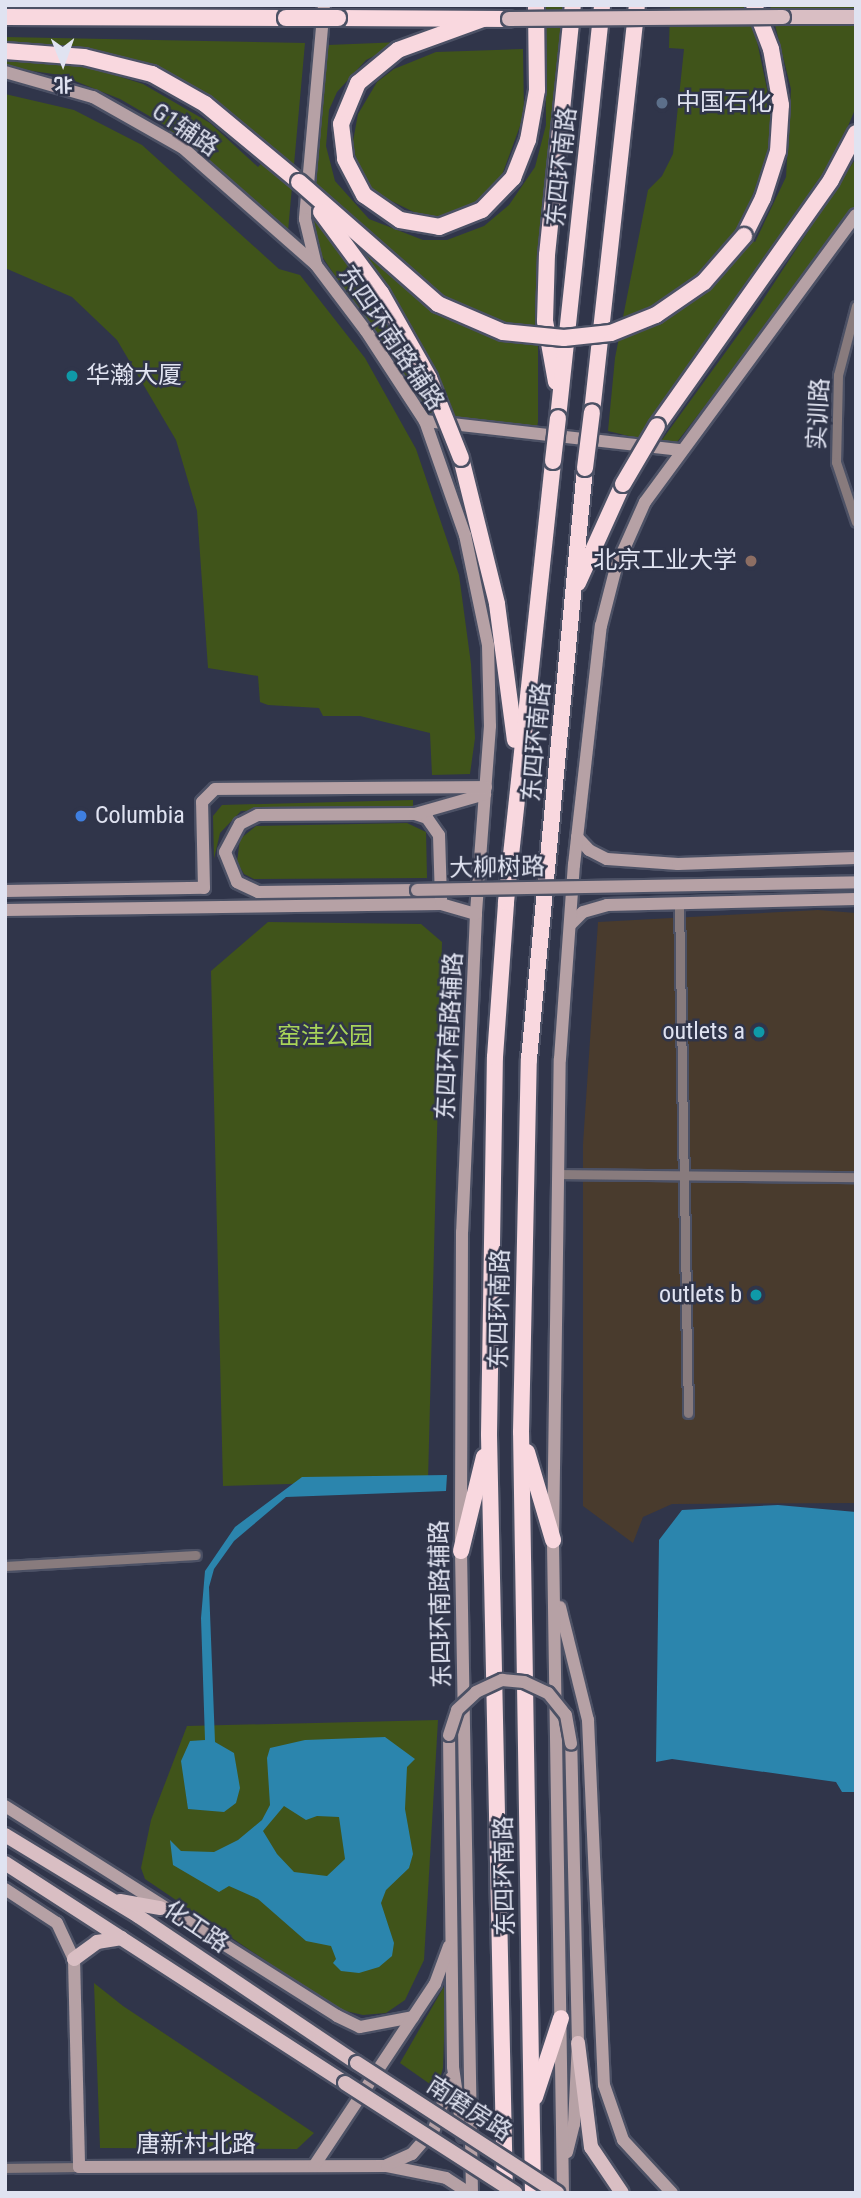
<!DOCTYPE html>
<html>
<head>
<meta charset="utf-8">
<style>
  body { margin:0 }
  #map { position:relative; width:861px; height:2198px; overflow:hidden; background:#30354a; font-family:"Roboto Condensed","Noto Sans SC",sans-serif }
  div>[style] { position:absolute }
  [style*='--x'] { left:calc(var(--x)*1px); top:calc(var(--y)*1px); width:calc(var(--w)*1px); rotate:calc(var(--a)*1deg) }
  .commercial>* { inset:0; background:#493b2d }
  .green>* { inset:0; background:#40541a }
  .water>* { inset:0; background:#2b85ad }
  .roads { filter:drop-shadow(2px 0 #4c5165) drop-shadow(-2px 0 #4c5165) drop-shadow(0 2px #4c5165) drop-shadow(0 -2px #4c5165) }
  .street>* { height:9px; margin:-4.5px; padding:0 4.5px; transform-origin:4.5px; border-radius:4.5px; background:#887b7d }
  .secondary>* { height:12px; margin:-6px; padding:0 6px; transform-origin:6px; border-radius:6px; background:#b6a1a5 }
  .primary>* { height:14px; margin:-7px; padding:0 7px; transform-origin:7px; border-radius:7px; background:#d9bec3 }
  .highway>* { height:16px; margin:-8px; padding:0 8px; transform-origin:8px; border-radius:8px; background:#f9d8df }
  .bridges { filter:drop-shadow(2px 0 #4c5165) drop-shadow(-2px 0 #4c5165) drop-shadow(0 2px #4c5165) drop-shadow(0 -2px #4c5165) }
  .secondary-bridge>* { height:12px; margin:-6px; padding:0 6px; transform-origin:6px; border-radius:6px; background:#b6a1a5 }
  .primary-bridge>* { height:14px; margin:-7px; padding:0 7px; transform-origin:7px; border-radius:7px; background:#d9bec3 }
  .highway-bridge>* { height:16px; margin:-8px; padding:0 8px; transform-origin:8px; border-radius:8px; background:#f9d8df }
  .dots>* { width:19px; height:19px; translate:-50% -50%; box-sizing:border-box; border:4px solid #30354a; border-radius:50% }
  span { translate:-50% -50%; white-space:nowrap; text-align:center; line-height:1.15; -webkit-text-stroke:5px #30354a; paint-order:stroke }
  .poi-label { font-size:24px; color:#e0e3f1 }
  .left { translate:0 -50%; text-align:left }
  .right { translate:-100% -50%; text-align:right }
  .street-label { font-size:24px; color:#e0e3f1 }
  .park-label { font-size:24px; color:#a8d459 }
  .frame { position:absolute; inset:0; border:7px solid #e0e3f1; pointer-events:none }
  .north { position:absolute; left:28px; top:28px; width:70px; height:70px; -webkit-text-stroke:5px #30354a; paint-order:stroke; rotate:179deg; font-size:19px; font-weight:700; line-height:28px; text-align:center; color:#e0e3f1 }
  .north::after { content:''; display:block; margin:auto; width:24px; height:32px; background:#e0e3f1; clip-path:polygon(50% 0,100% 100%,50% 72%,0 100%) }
</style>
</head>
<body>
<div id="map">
  <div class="commercial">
    <i style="clip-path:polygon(818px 910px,856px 913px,856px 1503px,672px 1504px,643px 1517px,633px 1543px,583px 1506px,583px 1144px,598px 922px)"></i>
  </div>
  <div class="green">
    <i style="clip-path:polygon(545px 5px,569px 5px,538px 314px,538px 422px,537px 427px,456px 420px,427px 412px,317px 249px,311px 230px,328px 45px,402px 42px,366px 60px,337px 92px,329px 110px,326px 146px,335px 181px,369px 219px,423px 240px,447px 240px,484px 226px,509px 205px,535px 167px,546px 125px)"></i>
    <i style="clip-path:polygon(670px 5px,745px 5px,755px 32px,769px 98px,772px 144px,738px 234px,755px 242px,786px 177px,791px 89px,770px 5px,856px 5px,856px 107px,826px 179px,641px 439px,608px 431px,615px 358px,648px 190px,662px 176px,673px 154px,684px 49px,669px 48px)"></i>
    <i style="clip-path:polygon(5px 37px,305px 43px,288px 231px,163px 124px,120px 99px,60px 75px,5px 67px,5px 57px,86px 66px,143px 84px,210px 123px,258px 167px,272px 152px,135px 62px,97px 51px,5px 42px)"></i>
    <i style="clip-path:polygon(523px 49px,524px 115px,502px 175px,482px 201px,457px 215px,426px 218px,373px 192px,357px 168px,353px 141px,358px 114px,377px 82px,394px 69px,436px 52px)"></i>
    <i style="clip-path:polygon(5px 94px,74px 110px,142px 145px,279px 269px,300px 275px,365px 358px,416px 449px,459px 575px,471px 664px,475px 738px,470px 774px,432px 775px,430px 733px,360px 716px,323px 716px,319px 708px,268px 705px,260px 702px,258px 676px,208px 668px,197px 511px,176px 440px,117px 340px,72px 297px,5px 268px)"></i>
    <i style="clip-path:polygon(856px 158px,856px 211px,677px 442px,659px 444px,759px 306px)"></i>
    <i style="clip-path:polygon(413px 800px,413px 806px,241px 811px,220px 833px,214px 859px,213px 816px,222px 805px)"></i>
    <i style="clip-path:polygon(407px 823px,426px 832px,427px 878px,254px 879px,244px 874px,237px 862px,240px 839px,256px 826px)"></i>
    <i style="clip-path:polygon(268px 922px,421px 924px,442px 942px,428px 1480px,223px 1486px,211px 971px)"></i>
    <i style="clip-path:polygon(438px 1720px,424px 1960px,405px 2000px,386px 2013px,363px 2015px,337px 2009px,145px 1879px,141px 1868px,151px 1820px,187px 1726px)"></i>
    <i style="clip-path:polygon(94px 1983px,123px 2006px,314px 2133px,297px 2149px,100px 2148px)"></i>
    <i style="clip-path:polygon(446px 1983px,443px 2068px,437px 2089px,400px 2063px)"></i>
  </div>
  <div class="water">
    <i style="clip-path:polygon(447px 1475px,446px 1491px,286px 1497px,234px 1541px,214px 1569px,209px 1587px,215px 1742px,234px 1753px,240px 1788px,236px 1803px,224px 1812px,188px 1809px,181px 1761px,190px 1741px,205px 1740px,201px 1618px,205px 1571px,235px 1527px,302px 1477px)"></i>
    <i style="clip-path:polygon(778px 1505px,856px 1512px,856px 1792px,842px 1792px,836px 1782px,672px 1759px,656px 1762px,659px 1540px,682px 1510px)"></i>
    <i style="clip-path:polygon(evenodd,385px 1737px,415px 1759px,407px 1767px,405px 1809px,413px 1854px,409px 1868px,386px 1890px,381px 1903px,394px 1943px,392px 1956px,379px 1967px,359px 1973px,341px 1971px,333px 1963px,336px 1959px,331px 1946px,306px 1941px,258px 1899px,229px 1886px,219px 1892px,173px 1865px,170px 1840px,181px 1851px,214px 1852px,238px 1840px,262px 1820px,270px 1805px,267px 1758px,270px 1748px,305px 1740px,385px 1737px,284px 1806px,306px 1820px,317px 1816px,339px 1817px,345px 1859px,327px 1876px,294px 1872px,277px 1854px,263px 1831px,284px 1806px)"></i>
  </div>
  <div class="roads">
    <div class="street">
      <i style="--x:856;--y:306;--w:71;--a:104.6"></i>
      <i style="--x:838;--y:375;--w:87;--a:91.3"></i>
      <i style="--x:836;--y:462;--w:63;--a:71.6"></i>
      <i style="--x:679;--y:902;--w:511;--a:88.99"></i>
      <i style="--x:557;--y:1174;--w:299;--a:0.6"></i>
      <i style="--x:5;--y:1566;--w:191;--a:-3.3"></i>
      <i style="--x:5;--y:2168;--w:74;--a:-0.8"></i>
    </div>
    <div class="secondary">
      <i style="--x:324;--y:5;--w:215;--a:95.1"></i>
      <i style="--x:305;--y:219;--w:47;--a:76.6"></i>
      <i style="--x:316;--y:265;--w:83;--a:52.9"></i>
      <i style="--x:366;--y:331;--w:108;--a:56.8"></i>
      <i style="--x:425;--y:421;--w:121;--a:70.7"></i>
      <i style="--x:465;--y:535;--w:112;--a:78.2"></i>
      <i style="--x:488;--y:645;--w:81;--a:88.6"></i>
      <i style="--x:490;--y:726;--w:189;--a:94.3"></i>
      <i style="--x:476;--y:914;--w:318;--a:92.5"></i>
      <i style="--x:462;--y:1232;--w:319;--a:90.2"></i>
      <i style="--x:461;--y:1551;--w:642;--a:89.02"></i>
      <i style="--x:5;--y:72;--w:91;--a:15.9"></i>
      <i style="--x:93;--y:97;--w:103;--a:29.5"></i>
      <i style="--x:183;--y:148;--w:177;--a:41.3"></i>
      <i style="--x:425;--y:421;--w:256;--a:6.5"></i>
      <i style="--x:415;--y:814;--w:13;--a:18"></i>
      <i style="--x:427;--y:818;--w:21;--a:55"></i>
      <i style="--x:439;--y:835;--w:64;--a:88.2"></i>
      <i style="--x:577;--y:837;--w:18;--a:47"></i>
      <i style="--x:589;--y:850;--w:20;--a:27"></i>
      <i style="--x:607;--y:859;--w:71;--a:4"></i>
      <i style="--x:678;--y:864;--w:178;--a:-1.9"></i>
      <i style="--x:417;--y:890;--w:159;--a:179.3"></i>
      <i style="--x:258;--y:892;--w:23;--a:-155"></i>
      <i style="--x:237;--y:882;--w:32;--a:-112"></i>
      <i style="--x:225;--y:852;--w:32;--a:-62"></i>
      <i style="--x:240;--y:824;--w:20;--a:-27"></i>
      <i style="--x:258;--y:815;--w:157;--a:-0.4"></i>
      <i style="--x:415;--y:814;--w:73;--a:-15.9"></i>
      <i style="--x:5;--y:891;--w:199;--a:-0.9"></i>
      <i style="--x:204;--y:888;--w:86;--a:-91.3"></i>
      <i style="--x:202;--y:802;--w:18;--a:-45"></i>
      <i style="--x:215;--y:789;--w:271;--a:-0.4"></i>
      <i style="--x:5;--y:910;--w:436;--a:-0.8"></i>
      <i style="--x:441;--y:904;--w:36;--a:16"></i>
      <i style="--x:570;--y:925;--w:18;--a:-45"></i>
      <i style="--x:583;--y:912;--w:25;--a:-16"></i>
      <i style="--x:607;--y:905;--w:249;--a:-1.4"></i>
      <i style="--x:560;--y:1607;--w:116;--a:76.1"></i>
      <i style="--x:588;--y:1720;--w:365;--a:87.5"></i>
      <i style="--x:604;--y:2085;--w:58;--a:70.9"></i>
      <i style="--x:623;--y:2140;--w:72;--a:47.2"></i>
      <i style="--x:449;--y:1735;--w:332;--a:89.3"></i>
      <i style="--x:453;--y:2067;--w:70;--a:81.8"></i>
      <i style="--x:5;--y:1806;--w:393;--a:32.3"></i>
      <i style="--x:337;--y:2016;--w:25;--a:26"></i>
      <i style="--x:360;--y:2027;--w:54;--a:-10.7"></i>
      <i style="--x:5;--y:1889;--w:62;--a:33.2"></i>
      <i style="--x:57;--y:1923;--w:40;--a:65"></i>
      <i style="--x:74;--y:1959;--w:208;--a:88.6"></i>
      <i style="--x:79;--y:2167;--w:308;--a:-0.2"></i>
      <i style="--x:387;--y:2166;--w:60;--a:11.5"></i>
      <i style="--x:446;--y:2178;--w:27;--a:33"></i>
      <i style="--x:567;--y:2152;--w:29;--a:-76"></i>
      <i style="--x:574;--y:2124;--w:81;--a:-87.2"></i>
      <i style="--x:578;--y:2043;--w:299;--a:-91.3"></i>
      <i style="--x:387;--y:2165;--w:27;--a:-24"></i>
      <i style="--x:412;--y:2154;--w:33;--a:-49"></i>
      <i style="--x:434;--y:2129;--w:54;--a:-71.6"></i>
      <i style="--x:314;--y:2166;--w:219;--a:-56.4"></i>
      <i style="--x:435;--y:1984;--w:40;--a:-69.8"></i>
      <i style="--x:563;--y:2193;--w:653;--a:-90.88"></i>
      <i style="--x:553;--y:1540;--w:481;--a:-89.2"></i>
      <i style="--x:560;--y:1059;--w:195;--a:-85.9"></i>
      <i style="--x:574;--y:865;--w:241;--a:-83.6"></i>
      <i style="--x:601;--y:626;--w:61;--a:-75.7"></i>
      <i style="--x:616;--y:567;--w:71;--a:-66"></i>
      <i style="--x:645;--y:502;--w:356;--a:-53.7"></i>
    </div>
    <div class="primary">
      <i style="--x:783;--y:17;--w:73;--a:0"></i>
      <i style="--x:5;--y:1835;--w:156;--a:31.3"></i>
      <i style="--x:138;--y:1916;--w:264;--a:33.9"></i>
      <i style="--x:5;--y:1863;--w:405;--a:32.9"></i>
      <i style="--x:120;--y:1901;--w:41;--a:9.9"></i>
      <i style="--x:74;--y:1959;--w:29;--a:-36"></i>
      <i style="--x:97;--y:1942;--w:25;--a:-9"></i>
      <i style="--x:578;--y:2043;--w:105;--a:82.9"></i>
      <i style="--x:591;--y:2147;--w:55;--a:56"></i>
    </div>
    <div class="highway">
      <i style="--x:5;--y:17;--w:281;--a:0.2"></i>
      <i style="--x:338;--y:18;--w:171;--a:0.3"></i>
      <i style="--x:483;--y:19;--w:90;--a:160"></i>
      <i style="--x:398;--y:50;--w:52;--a:140.5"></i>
      <i style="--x:358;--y:83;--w:44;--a:112.5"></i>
      <i style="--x:341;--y:124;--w:35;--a:83"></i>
      <i style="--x:345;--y:159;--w:41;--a:62.2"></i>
      <i style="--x:364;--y:195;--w:44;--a:34.8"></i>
      <i style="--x:400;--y:220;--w:40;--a:10"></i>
      <i style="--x:439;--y:227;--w:46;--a:-21.6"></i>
      <i style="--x:482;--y:210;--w:45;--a:-45.9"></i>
      <i style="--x:513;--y:178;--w:41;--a:-68.5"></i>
      <i style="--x:528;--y:140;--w:51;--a:-79.8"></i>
      <i style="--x:537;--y:90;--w:85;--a:-90.7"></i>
      <i style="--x:5;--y:51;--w:79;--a:4.3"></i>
      <i style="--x:84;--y:57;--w:70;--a:14"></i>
      <i style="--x:152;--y:74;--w:61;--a:29.5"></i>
      <i style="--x:205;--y:104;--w:122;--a:39.7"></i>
      <i style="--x:744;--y:236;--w:42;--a:-63.4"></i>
      <i style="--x:763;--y:198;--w:49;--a:-72.3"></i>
      <i style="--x:778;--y:151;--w:46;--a:-86.3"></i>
      <i style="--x:781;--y:105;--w:57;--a:-100.1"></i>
      <i style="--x:771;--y:49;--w:47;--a:-111.1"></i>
      <i style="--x:556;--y:382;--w:62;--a:-100.2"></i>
      <i style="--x:545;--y:321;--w:66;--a:-88.3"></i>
      <i style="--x:547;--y:255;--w:251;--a:-84.1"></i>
      <i style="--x:592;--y:412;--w:409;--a:-83.7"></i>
      <i style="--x:558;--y:418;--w:415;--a:-83.9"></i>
      <i style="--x:657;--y:426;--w:301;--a:-54.7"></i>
      <i style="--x:831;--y:180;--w:53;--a:-62"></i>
      <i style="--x:461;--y:458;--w:150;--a:76.1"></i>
      <i style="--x:497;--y:604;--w:137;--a:82.5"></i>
      <i style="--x:578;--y:583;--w:109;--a:-65.6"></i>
      <i style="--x:527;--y:1452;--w:92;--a:73.5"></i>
      <i style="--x:461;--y:1551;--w:97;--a:-76.3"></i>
      <i style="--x:535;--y:2097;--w:83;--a:-71.8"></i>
      <i style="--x:505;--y:2193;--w:759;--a:-91.21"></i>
      <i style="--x:489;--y:1434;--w:377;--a:-89.1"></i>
      <i style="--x:495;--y:1057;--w:155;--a:-85.9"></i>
      <i style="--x:506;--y:902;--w:443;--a:-83.9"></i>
      <i style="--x:533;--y:2193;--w:761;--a:-90.9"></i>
      <i style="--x:521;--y:1432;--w:373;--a:-88.8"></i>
      <i style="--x:529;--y:1059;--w:594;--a:-84.59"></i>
    </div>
  </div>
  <div class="bridges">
    <div class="secondary-bridge">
      <i style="--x:417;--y:890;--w:439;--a:-1"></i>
      <i style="--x:449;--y:1735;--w:26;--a:-72"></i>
      <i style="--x:457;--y:1710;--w:26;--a:-43"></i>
      <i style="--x:476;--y:1692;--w:29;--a:-25"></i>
      <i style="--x:502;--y:1680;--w:22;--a:5"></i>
      <i style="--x:524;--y:1682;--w:26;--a:25"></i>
      <i style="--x:548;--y:1693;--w:28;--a:51"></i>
      <i style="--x:566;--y:1715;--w:29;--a:80"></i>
    </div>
    <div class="primary-bridge">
      <i style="--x:509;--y:19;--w:274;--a:-0.4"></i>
      <i style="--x:357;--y:2063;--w:239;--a:33"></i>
      <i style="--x:345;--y:2083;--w:203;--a:32.8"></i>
    </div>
    <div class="highway-bridge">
      <i style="--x:286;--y:18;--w:52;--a:0"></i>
      <i style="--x:299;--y:182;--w:185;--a:41.3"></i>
      <i style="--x:438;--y:304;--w:71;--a:23.3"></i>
      <i style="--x:503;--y:332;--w:61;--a:5.6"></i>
      <i style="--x:564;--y:338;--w:47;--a:-6.1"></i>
      <i style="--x:611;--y:333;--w:48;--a:-21.8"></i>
      <i style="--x:656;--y:315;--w:58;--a:-34.5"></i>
      <i style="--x:704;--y:282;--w:61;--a:-49"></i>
      <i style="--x:321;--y:212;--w:101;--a:53.5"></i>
      <i style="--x:381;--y:293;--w:98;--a:60.5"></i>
      <i style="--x:429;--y:378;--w:86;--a:68.2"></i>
      <i style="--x:553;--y:461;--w:43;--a:-83.4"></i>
      <i style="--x:585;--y:468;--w:56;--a:-82.9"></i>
      <i style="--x:623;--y:484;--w:67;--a:-59.6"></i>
    </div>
  </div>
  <div class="dots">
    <i style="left:662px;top:103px;background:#5c6f8a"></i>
    <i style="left:72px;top:376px;background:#0f9aa8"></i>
    <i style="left:751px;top:561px;background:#8d6e63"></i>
    <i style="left:81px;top:816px;background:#3f7fe0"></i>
    <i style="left:759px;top:1032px;background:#0f9aa8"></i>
    <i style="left:756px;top:1295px;background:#0f9aa8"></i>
  </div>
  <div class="poi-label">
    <span class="left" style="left:676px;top:103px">中国石化</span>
    <span class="left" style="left:86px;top:376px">华瀚大厦</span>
    <span class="right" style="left:737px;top:561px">北京工业大学</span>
    <span class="left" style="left:95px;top:816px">Columbia</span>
    <span class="right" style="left:745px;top:1032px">outlets a</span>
    <span class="right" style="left:742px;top:1295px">outlets b</span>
  </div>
  <div class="street-label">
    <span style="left:185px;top:130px;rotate:34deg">G1辅路</span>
    <span style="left:562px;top:167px;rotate:-84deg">东四环南路</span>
    <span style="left:391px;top:338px;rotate:56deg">东四环南路辅路</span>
    <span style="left:819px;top:414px;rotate:-87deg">实训路</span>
    <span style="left:537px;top:742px;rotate:-85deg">东四环南路</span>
    <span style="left:497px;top:868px;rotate:-1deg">大柳树路</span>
    <span style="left:450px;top:1036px;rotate:-87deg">东四环南路辅路</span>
    <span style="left:500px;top:1309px;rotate:-89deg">东四环南路</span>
    <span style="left:441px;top:1604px;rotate:-91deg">东四环南路辅路</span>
    <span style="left:505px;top:1876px;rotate:-91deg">东四环南路</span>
    <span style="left:196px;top:1927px;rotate:34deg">化工路</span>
    <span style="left:469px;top:2109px;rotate:33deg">南磨房路</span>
    <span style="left:196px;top:2145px">唐新村北路</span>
  </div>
  <div class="park-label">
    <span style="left:325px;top:1037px">窑洼公园</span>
  </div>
  <div class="frame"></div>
  <div class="north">北</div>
</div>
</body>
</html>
